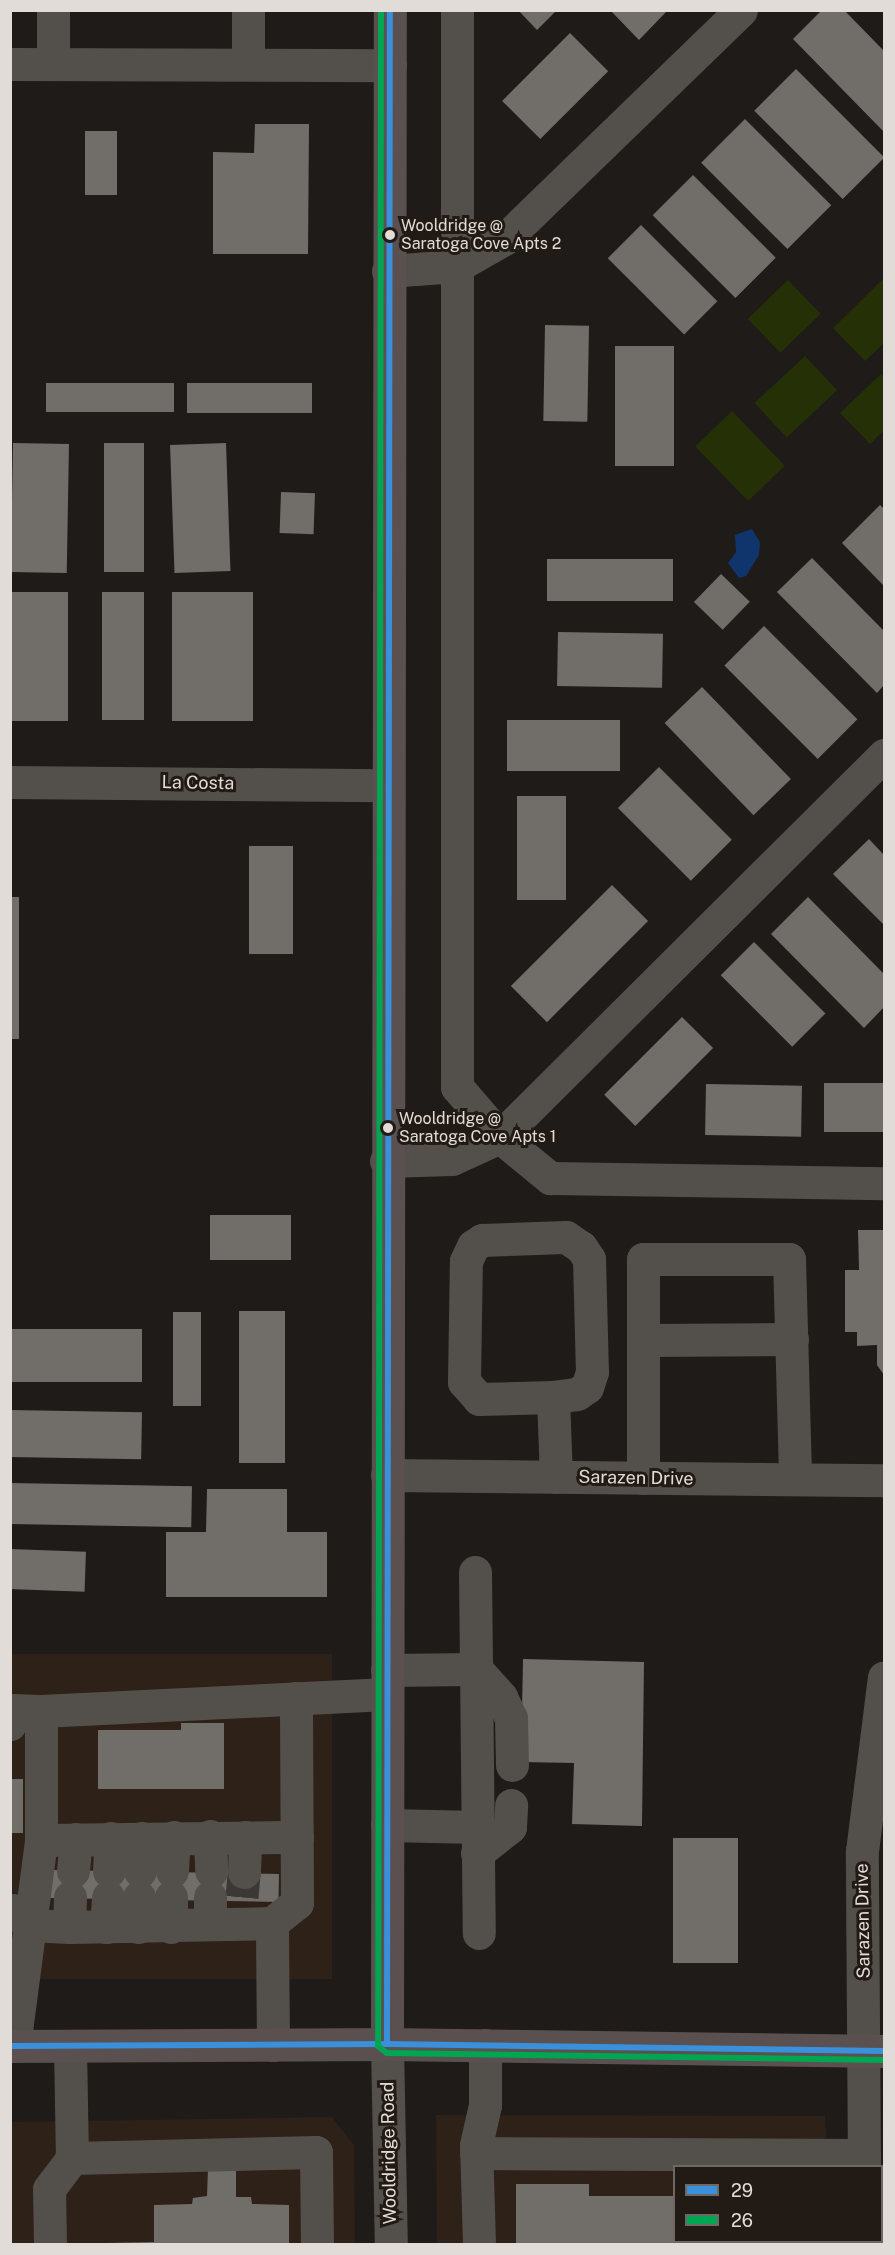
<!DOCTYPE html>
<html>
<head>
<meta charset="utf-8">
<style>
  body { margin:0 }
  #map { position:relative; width:895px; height:2255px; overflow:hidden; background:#1e1b18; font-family:"Public Sans",sans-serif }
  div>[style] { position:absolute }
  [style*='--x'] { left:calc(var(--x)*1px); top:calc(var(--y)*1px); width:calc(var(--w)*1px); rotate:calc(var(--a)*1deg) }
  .built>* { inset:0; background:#2d2118; transform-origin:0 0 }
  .green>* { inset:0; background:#263007; transform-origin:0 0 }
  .water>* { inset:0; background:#10356c }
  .building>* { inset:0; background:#716e6a; transform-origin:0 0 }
  .minor-tunnel>* { height:33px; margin-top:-16.5px; transform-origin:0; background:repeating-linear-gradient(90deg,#3b3835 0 33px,transparent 0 49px) }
  .minor>* { height:33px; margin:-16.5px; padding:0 16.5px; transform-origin:16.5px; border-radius:16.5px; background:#53504c }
  .major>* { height:33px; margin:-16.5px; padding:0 16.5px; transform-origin:16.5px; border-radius:16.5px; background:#59504f }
  .bus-1>* { height:6px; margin:-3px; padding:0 3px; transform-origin:3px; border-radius:3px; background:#3a90db }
  .bus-2>* { height:6px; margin:-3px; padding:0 3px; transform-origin:3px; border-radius:3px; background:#00a651 }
  .dots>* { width:16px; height:16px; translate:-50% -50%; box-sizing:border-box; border:3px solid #221a14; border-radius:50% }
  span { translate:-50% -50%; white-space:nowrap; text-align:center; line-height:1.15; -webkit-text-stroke:6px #221a14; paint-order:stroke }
  .bus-label { font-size:16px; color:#e2dcd8 }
  .left { translate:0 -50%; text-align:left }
  .street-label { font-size:18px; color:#e2dcd8 }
  .frame { position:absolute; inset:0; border:12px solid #e2dcd8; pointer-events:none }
  .legend { position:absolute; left:673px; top:2165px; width:210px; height:78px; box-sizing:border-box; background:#221a14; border:2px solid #6f6862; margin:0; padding:8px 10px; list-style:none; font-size:18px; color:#e2dcd8 }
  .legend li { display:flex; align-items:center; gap:12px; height:30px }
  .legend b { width:30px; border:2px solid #6f6862 }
</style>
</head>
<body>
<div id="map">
  <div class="built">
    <i style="left:11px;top:1654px;width:321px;height:325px"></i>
    <i style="clip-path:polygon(436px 2115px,825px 2116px,828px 2166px,674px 2166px,674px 2242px,833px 2244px,437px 2244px)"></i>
    <i style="clip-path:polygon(332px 2117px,354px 2145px,355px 2244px,11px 2244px,11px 2122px)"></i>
  </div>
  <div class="green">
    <i style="clip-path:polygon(884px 278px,884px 343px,865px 361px,833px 328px)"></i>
    <i style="left:788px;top:280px;width:47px;height:56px;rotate:46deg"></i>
    <i style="left:805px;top:356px;width:47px;height:69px;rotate:47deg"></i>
    <i style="clip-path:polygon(881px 374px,884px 378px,884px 430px,870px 444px,840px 413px)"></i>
    <i style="left:732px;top:411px;width:76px;height:51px;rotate:46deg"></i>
  </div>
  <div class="water">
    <i style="clip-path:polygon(752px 529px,760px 542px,759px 555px,746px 576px,739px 578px,728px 563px,736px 552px,735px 535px)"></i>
  </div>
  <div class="building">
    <i style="clip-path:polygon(518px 10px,557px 10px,537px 30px)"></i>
    <i style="clip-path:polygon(610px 10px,668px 10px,639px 40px)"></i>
    <i style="clip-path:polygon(822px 10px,844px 10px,884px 51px,884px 132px,793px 39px)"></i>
    <i style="left:570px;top:33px;width:54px;height:96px;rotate:45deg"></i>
    <i style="left:796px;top:69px;width:125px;height:59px;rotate:45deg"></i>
    <i style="left:745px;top:119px;width:122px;height:62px;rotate:45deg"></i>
    <i style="clip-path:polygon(255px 124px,309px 124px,308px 254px,213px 254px,213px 152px,254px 153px)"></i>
    <i style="left:85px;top:131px;width:32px;height:64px"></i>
    <i style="left:693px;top:175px;width:117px;height:57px;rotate:45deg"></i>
    <i style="left:641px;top:225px;width:108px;height:47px;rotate:45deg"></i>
    <i style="left:545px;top:325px;width:44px;height:96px;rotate:1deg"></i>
    <i style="left:615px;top:346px;width:59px;height:120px"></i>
    <i style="left:46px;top:383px;width:128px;height:29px"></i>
    <i style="left:187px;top:383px;width:125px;height:30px"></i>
    <i style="left:13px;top:443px;width:56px;height:129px;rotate:1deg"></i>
    <i style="left:104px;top:443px;width:40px;height:129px"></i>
    <i style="left:226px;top:443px;width:128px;height:56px;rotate:88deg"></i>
    <i style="left:281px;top:492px;width:34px;height:41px;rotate:2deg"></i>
    <i style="clip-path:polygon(880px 505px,884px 509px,884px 586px,842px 543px)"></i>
    <i style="clip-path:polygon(812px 558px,884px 631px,884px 685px,877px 693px,777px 592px)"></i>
    <i style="left:547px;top:559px;width:126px;height:42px"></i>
    <i style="left:721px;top:574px;width:40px;height:39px;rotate:44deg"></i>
    <i style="left:12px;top:592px;width:56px;height:129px"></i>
    <i style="left:102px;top:592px;width:42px;height:128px"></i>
    <i style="left:172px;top:592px;width:81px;height:129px"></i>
    <i style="left:764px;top:626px;width:132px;height:56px;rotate:45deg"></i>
    <i style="left:558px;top:632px;width:105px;height:54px;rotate:1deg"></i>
    <i style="left:702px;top:687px;width:128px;height:52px;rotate:46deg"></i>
    <i style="left:507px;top:720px;width:113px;height:51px"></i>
    <i style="left:659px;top:767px;width:103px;height:58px;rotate:45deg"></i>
    <i style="left:517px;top:796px;width:49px;height:104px"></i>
    <i style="clip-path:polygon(869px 839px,884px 855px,884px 925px,833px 874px)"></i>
    <i style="left:249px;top:846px;width:44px;height:108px"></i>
    <i style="left:612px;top:885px;width:51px;height:143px;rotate:45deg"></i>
    <i style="left:10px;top:897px;width:9px;height:142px"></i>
    <i style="clip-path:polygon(808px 897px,884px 974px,884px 1007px,864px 1028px,771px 934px)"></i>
    <i style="left:754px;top:942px;width:101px;height:47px;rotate:45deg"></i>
    <i style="left:682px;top:1017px;width:44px;height:110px;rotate:45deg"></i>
    <i style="left:824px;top:1083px;width:60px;height:49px"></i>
    <i style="left:706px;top:1084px;width:96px;height:51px;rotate:1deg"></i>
    <i style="left:210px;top:1215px;width:81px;height:45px"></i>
    <i style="clip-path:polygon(858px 1230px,884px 1230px,884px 1375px,877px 1365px,877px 1345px,857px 1346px,857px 1332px,845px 1332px,845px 1270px,859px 1270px)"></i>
    <i style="left:239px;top:1311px;width:46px;height:152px"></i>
    <i style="left:173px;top:1312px;width:28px;height:94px"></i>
    <i style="left:10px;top:1329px;width:132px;height:53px"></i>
    <i style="left:10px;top:1410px;width:132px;height:47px;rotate:1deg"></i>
    <i style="left:10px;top:1483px;width:182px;height:41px;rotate:1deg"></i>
    <i style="clip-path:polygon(207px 1489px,287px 1489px,287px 1532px,327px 1532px,327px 1597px,166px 1597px,166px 1532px,206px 1532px)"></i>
    <i style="left:10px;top:1549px;width:76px;height:40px;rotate:2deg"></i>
    <i style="clip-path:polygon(523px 1659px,644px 1662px,642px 1826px,572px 1824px,574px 1763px,521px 1762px)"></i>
    <i style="clip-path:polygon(181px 1723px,224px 1723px,224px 1789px,98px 1789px,98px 1730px,181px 1730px)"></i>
    <i style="left:10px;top:1779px;width:13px;height:54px"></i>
    <i style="left:673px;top:1838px;width:65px;height:125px"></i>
    <i style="left:50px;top:1870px;width:229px;height:28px;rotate:1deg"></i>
    <i style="clip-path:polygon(208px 2168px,236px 2169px,236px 2197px,251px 2197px,252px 2204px,289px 2205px,289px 2244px,57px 2244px,154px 2242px,154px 2205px,192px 2204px,193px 2198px,207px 2196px)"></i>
    <i style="clip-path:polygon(516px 2184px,589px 2184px,589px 2196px,674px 2196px,674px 2242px,801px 2244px,516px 2244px)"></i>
  </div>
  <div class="minor-tunnel">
    <i style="--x:242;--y:1897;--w:25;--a:-85"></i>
  </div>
  <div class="minor">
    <i style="--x:53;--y:10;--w:54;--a:90"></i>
    <i style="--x:457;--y:10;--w:1077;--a:90"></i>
    <i style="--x:457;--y:1087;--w:66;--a:49.3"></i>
    <i style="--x:500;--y:1137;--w:65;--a:39.4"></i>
    <i style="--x:550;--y:1178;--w:334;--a:0.9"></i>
    <i style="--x:10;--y:64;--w:380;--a:0.2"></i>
    <i style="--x:248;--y:64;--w:54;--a:-90"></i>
    <i style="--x:388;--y:271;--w:69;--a:-4.1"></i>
    <i style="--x:457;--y:266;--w:56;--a:-29.7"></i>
    <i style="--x:506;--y:238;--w:327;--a:-44.1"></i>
    <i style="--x:10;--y:782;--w:376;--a:0.5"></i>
    <i style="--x:386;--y:1161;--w:66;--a:-1.7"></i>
    <i style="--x:452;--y:1159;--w:53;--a:-24.6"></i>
    <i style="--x:500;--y:1137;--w:542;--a:-44.85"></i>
    <i style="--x:643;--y:1340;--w:149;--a:-0.4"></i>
    <i style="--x:553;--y:1397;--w:74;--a:178.5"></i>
    <i style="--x:479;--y:1399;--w:23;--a:-131"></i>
    <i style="--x:464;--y:1382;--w:121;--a:-89.1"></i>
    <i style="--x:466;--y:1261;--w:17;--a:-65"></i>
    <i style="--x:473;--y:1246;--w:11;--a:-34"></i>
    <i style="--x:482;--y:1240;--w:84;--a:-2"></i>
    <i style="--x:566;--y:1237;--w:18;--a:34"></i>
    <i style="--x:581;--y:1247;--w:14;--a:56"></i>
    <i style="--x:589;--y:1259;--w:113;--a:88.5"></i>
    <i style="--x:592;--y:1372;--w:16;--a:108"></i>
    <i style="--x:587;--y:1387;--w:12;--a:145"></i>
    <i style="--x:577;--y:1394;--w:24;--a:173"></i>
    <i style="--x:553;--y:1397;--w:80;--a:87.9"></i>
    <i style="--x:387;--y:1475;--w:497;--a:0.6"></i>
    <i style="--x:643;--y:1478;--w:219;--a:-90"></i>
    <i style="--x:643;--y:1259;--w:146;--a:0"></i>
    <i style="--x:789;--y:1259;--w:220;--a:88.4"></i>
    <i style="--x:475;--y:1572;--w:361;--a:89.4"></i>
    <i style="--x:387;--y:1670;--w:89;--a:-0.6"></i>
    <i style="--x:476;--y:1669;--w:38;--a:48"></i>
    <i style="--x:501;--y:1697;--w:23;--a:65"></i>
    <i style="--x:511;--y:1718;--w:47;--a:88.8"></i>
    <i style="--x:10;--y:1724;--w:14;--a:-86"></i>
    <i style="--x:11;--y:1710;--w:30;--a:2"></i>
    <i style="--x:387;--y:1825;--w:90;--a:1.3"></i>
    <i style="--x:210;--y:1836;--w:35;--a:88"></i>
    <i style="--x:41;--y:1840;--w:256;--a:-0.7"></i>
    <i style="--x:477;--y:1853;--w:42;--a:-38.2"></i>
    <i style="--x:510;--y:1827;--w:22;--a:-87"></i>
    <i style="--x:73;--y:1871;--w:32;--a:-85"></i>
    <i style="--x:109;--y:1871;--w:33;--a:-87"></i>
    <i style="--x:140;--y:1871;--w:33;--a:-87"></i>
    <i style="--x:172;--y:1871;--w:34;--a:-87"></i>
    <i style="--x:244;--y:1872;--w:35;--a:-88"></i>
    <i style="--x:171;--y:1897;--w:30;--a:90"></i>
    <i style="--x:13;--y:1910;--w:22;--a:43"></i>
    <i style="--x:29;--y:1925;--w:40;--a:2.9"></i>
    <i style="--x:69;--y:1927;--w:203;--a:-1.1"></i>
    <i style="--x:210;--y:1924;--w:27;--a:-90"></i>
    <i style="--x:69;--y:1927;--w:30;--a:-88"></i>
    <i style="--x:106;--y:1927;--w:30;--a:-86"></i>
    <i style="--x:138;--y:1927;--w:30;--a:-88"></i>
    <i style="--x:387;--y:2044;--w:200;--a:88.9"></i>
    <i style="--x:273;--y:2045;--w:122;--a:-90.5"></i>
    <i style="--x:272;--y:1923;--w:32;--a:-39"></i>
    <i style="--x:297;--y:1903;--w:205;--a:-90.3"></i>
    <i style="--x:14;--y:2046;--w:208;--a:-82.5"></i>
    <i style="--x:41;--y:1840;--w:129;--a:-90"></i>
    <i style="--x:41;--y:1711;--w:346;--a:-2.8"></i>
    <i style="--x:70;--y:2046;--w:112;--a:89"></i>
    <i style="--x:72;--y:2158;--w:244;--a:-1.4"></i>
    <i style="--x:316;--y:2152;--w:92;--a:89.4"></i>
    <i style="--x:476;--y:2153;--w:388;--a:0.3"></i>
    <i style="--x:864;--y:2166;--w:315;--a:-90.4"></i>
    <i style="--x:862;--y:1851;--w:175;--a:-82.8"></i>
    <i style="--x:817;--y:2242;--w:2;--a:90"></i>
    <i style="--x:50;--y:2244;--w:55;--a:-91"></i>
    <i style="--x:49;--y:2189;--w:39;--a:-53"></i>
    <i style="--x:479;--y:2244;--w:99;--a:-91.7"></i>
    <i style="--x:476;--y:2145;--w:41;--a:-77.3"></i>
    <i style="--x:485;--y:2105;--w:60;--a:-90"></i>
    <i style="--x:863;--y:2244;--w:2;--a:-90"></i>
  </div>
  <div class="major">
    <i style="--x:387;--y:2044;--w:2034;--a:-89.92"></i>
    <i style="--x:10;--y:2046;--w:377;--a:-0.3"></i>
    <i style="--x:387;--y:2044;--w:497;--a:0.8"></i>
  </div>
  <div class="bus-1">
    <i style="--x:387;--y:2044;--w:2034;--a:-89.92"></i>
    <i style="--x:10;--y:2046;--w:377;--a:-0.3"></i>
    <i style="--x:387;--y:2044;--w:497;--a:0.8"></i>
  </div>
  <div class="bus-2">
    <i style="--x:381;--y:10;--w:2036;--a:90.08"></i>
    <i style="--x:378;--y:2046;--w:11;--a:38"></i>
    <i style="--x:387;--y:2053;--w:497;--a:0.8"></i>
  </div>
  <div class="dots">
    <i style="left:390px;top:235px;background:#e2dcd8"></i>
    <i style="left:388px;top:1128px;background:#e2dcd8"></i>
  </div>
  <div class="bus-label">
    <span class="left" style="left:401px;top:235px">Wooldridge @<br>Saratoga Cove Apts 2</span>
    <span class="left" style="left:399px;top:1128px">Wooldridge @<br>Saratoga Cove Apts 1</span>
  </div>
  <div class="street-label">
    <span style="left:198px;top:783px;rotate:1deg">La Costa</span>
    <span style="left:636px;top:1478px;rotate:1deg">Sarazen Drive</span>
    <span style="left:863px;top:1921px;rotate:-91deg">Sarazen Drive</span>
    <span style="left:389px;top:2153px;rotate:-91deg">Wooldridge Road</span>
  </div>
  <div class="frame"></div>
  <ul class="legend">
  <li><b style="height:8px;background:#3a90db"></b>29</li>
  <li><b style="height:8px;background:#00a651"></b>26</li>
  </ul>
</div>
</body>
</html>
